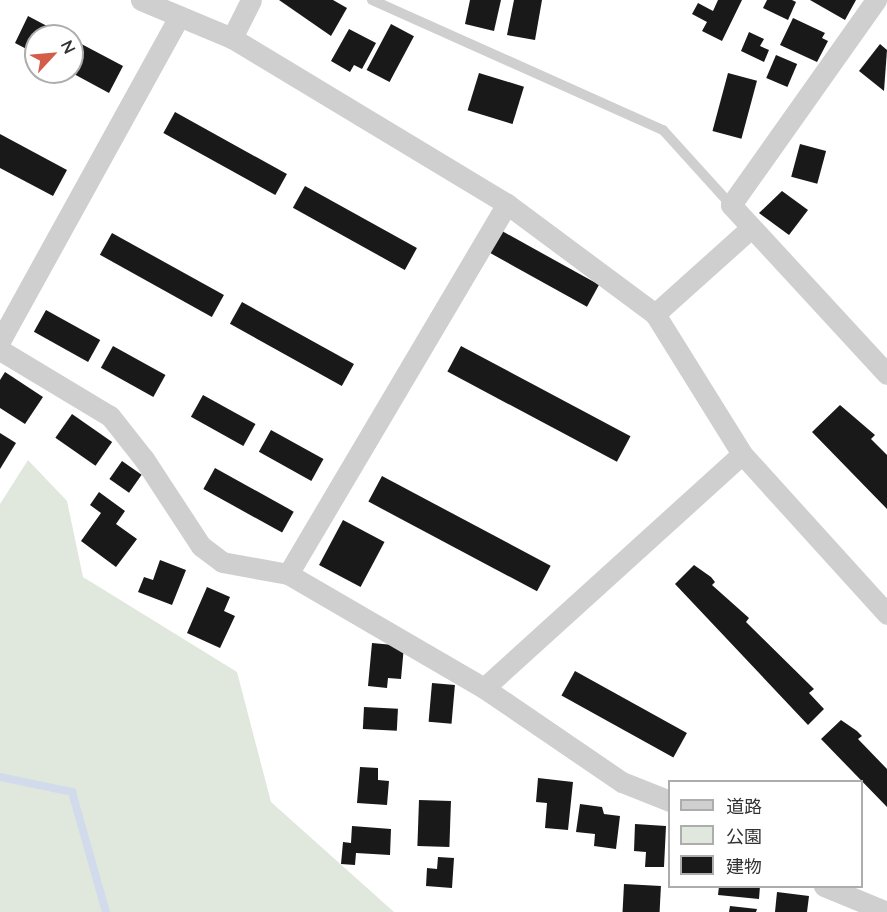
<!DOCTYPE html>
<html>
<head>
<meta charset="utf-8">
<style>
  body { margin:0 }
  #map { position:relative; width:887px; height:912px; overflow:hidden; background:#fff; font-family:Lato,"Noto Sans JP",sans-serif }
  div>[style] { position:absolute }
  [style*='--x'] { left:calc(var(--x)*1px); top:calc(var(--y)*1px); width:calc(var(--w)*1px); rotate:calc(var(--a)*1deg) }
  .green>* { inset:0; background:#e0e8dd }
  .stream>* { height:8px; margin:-4px; padding:0 4px; transform-origin:4px; border-radius:4px; background:#d1dbeb }
  .building>* { inset:0; background:#191919; transform-origin:0 0 }
  .lane>* { height:10px; margin:-5px; padding:0 5px; transform-origin:5px; border-radius:5px; background:#cfcfcf }
  .street>* { height:21px; margin:-10.5px; padding:0 10.5px; transform-origin:10.5px; border-radius:10.5px; background:#cfcfcf }
  span { translate:-50% -50%; white-space:nowrap; text-align:center; line-height:1.15; -webkit-text-stroke:6px #fff; paint-order:stroke }
  .legend { position:absolute; left:668px; top:780px; width:195px; height:108px; box-sizing:border-box; background:#fff; border:2px solid #adadad; margin:0; padding:8px 10px; list-style:none; font-size:18px; color:#323232 }
  .legend li { display:flex; align-items:center; gap:12px; height:30px }
  .legend b { width:30px; border:2px solid #adadad }
  .north { position:absolute; left:24px; top:24px; width:60px; height:60px; box-sizing:border-box; background:#fff; border:2px solid #adadad; border-radius:50%; rotate:64deg; font-size:16px; font-weight:700; line-height:24px; text-align:center; color:#323232 }
  .north::after { content:''; display:block; margin:auto; width:21px; height:27px; background:#d45d49; clip-path:polygon(50% 0,100% 100%,50% 72%,0 100%) }
</style>
</head>
<body>
<div id="map">
  <div class="green">
    <i style="clip-path:polygon(28px 460px,67px 501px,83px 577px,237px 672px,271px 802px,394px 912px,0 912px,0 504px)"></i>
  </div>
  <div class="stream">
    <i style="--x:0;--y:777;--w:74;--a:11.8"></i>
    <i style="--x:72;--y:792;--w:125;--a:74.2"></i>
  </div>
  <div class="building">
    <i style="clip-path:polygon(279px 0,333px 0,347px 8px,331px 36px)"></i>
    <i style="clip-path:polygon(470px 0,501px 0,494px 31px,465px 24px)"></i>
    <i style="clip-path:polygon(514px 0,542px 0,535px 40px,507px 35px)"></i>
    <i style="clip-path:polygon(718px 0,742px 0,722px 41px,702px 31px,707px 22px,692px 14px,698px 3px,713px 11px)"></i>
    <i style="clip-path:polygon(767px 0,792px 0,796px 2px,788px 20px,763px 8px)"></i>
    <i style="clip-path:polygon(810px 0,856px 0,845px 20px)"></i>
    <i style="clip-path:polygon(28px 16px,66px 36px,36px 36px,36px 54px,15px 43px)"></i>
    <i style="clip-path:polygon(793px 18px,825px 33px,822px 38px,828px 41px,817px 62px,780px 45px)"></i>
    <i style="left:391px;top:24px;width:26px;height:52px;rotate:28deg"></i>
    <i style="clip-path:polygon(349px 29px,376px 43px,362px 69px,354px 65px,350px 72px,331px 61px)"></i>
    <i style="clip-path:polygon(749px 32px,764px 39px,760px 46px,769px 50px,764px 62px,741px 51px)"></i>
    <i style="clip-path:polygon(72px 39px,123px 66px,109px 93px,72px 73px)"></i>
    <i style="clip-path:polygon(880px 44px,887px 50px,884px 91px,859px 71px)"></i>
    <i style="left:776px;top:55px;width:23px;height:25px;rotate:23deg"></i>
    <i style="left:479px;top:73px;width:47px;height:39px;rotate:17deg"></i>
    <i style="left:728px;top:73px;width:30px;height:60px;rotate:15deg"></i>
    <i style="left:175px;top:112px;width:128px;height:24px;rotate:29deg"></i>
    <i style="clip-path:polygon(0 134px,67px 170px,53px 196px,0 168px)"></i>
    <i style="left:800px;top:144px;width:27px;height:34px;rotate:15deg"></i>
    <i style="left:305px;top:186px;width:128px;height:25px;rotate:29deg"></i>
    <i style="clip-path:polygon(782px 191px,808px 210px,789px 235px,759px 213px)"></i>
    <i style="left:502px;top:231px;width:111px;height:25px;rotate:29deg"></i>
    <i style="left:112px;top:233px;width:128px;height:25px;rotate:29deg"></i>
    <i style="left:242px;top:302px;width:128px;height:25px;rotate:29deg"></i>
    <i style="left:46px;top:310px;width:62px;height:25px;rotate:29deg"></i>
    <i style="left:113px;top:346px;width:60px;height:25px;rotate:29deg"></i>
    <i style="left:461px;top:346px;width:192px;height:29px;rotate:28deg"></i>
    <i style="clip-path:polygon(5px 372px,43px 397px,25px 424px,0 408px,0 380px)"></i>
    <i style="left:203px;top:395px;width:60px;height:25px;rotate:29deg"></i>
    <i style="clip-path:polygon(840px 405px,875px 435px,871px 439px,887px 455px,887px 509px,812px 432px)"></i>
    <i style="left:72px;top:414px;width:49px;height:29px;rotate:35deg"></i>
    <i style="left:271px;top:430px;width:60px;height:25px;rotate:29deg"></i>
    <i style="clip-path:polygon(0 433px,16px 443px,0 469px)"></i>
    <i style="left:122px;top:461px;width:24px;height:22px;rotate:35deg"></i>
    <i style="left:215px;top:468px;width:90px;height:24px;rotate:29deg"></i>
    <i style="left:382px;top:476px;width:191px;height:29px;rotate:28deg"></i>
    <i style="clip-path:polygon(99px 492px,125px 511px,116px 524px,137px 539px,116px 567px,81px 541px,101px 513px,90px 505px)"></i>
    <i style="left:343px;top:520px;width:47px;height:51px;rotate:28deg"></i>
    <i style="clip-path:polygon(160px 560px,186px 570px,172px 605px,138px 592px,144px 577px,153px 580px)"></i>
    <i style="clip-path:polygon(694px 565px,711px 577px,715px 582px,712px 585px,749px 618px,746px 622px,814px 689px,809px 693px,824px 709px,808px 725px,675px 584px)"></i>
    <i style="clip-path:polygon(207px 587px,230px 597px,224px 611px,235px 616px,220px 648px,187px 633px)"></i>
    <i style="clip-path:polygon(372px 643px,404px 646px,401px 679px,388px 678px,387px 688px,368px 686px)"></i>
    <i style="left:575px;top:671px;width:128px;height:28px;rotate:29deg"></i>
    <i style="left:432px;top:683px;width:23px;height:39px;rotate:5deg"></i>
    <i style="left:364px;top:707px;width:34px;height:22px;rotate:3deg"></i>
    <i style="clip-path:polygon(841px 720px,857px 731px,862px 736px,858px 739px,887px 769px,887px 807px,821px 739px)"></i>
    <i style="clip-path:polygon(360px 767px,378px 768px,378px 780px,389px 781px,387px 805px,357px 803px)"></i>
    <i style="clip-path:polygon(538px 778px,573px 782px,568px 830px,545px 828px,547px 803px,536px 802px)"></i>
    <i style="left:419px;top:800px;width:32px;height:46px;rotate:2deg"></i>
    <i style="clip-path:polygon(580px 804px,602px 807px,604px 814px,620px 816px,616px 849px,594px 846px,595px 834px,576px 832px)"></i>
    <i style="clip-path:polygon(635px 824px,666px 826px,664px 867px,645px 867px,646px 852px,634px 851px)"></i>
    <i style="clip-path:polygon(352px 826px,391px 829px,390px 855px,356px 853px,355px 865px,341px 864px,343px 842px,351px 843px)"></i>
    <i style="clip-path:polygon(438px 857px,454px 858px,452px 888px,426px 886px,427px 868px,437px 869px)"></i>
    <i style="left:624px;top:884px;width:37px;height:28px;rotate:3deg"></i>
    <i style="clip-path:polygon(719px 886px,760px 886px,759px 899px,718px 895px)"></i>
    <i style="clip-path:polygon(777px 892px,809px 896px,807px 912px,775px 912px)"></i>
    <i style="clip-path:polygon(730px 906px,757px 909px,756px 912px,729px 912px)"></i>
  </div>
  <div class="lane">
    <i style="--x:372;--y:0;--w:319;--a:24.1"></i>
    <i style="--x:663;--y:130;--w:101;--a:47.8"></i>
  </div>
  <div class="street">
    <i style="--x:141;--y:0;--w:99;--a:22.7"></i>
    <i style="--x:232;--y:38;--w:321;--a:31.1"></i>
    <i style="--x:507;--y:204;--w:184;--a:36.6"></i>
    <i style="--x:655;--y:314;--w:165;--a:58.1"></i>
    <i style="--x:742;--y:454;--w:216;--a:47.8"></i>
    <i style="--x:876;--y:0;--w:251;--a:125.3"></i>
    <i style="--x:731;--y:205;--w:230;--a:47.3"></i>
    <i style="--x:232;--y:38;--w:42;--a:-63.4"></i>
    <i style="--x:655;--y:314;--w:129;--a:-41.9"></i>
    <i style="--x:0;--y:341;--w:370;--a:-61.1"></i>
    <i style="--x:0;--y:350;--w:128;--a:31"></i>
    <i style="--x:110;--y:416;--w:55;--a:51.7"></i>
    <i style="--x:144;--y:459;--w:104;--a:56.8"></i>
    <i style="--x:201;--y:546;--w:26;--a:37"></i>
    <i style="--x:222;--y:562;--w:67;--a:10.3"></i>
    <i style="--x:288;--y:574;--w:227;--a:30.2"></i>
    <i style="--x:484;--y:688;--w:167;--a:34.3"></i>
    <i style="--x:622;--y:782;--w:52;--a:21.6"></i>
    <i style="--x:288;--y:574;--w:430;--a:-59.4"></i>
    <i style="--x:484;--y:688;--w:348;--a:-42.2"></i>
    <i style="--x:824;--y:886;--w:68;--a:22.4"></i>
  </div>
  <ul class="legend">
  <li><b style="height:8px;background:#cfcfcf"></b>道路</li>
  <li><b style="height:16px;background:#e0e8dd"></b>公園</li>
  <li><b style="height:16px;background:#191919"></b>建物</li>
  </ul>
  <div class="north">N</div>
</div>
</body>
</html>
